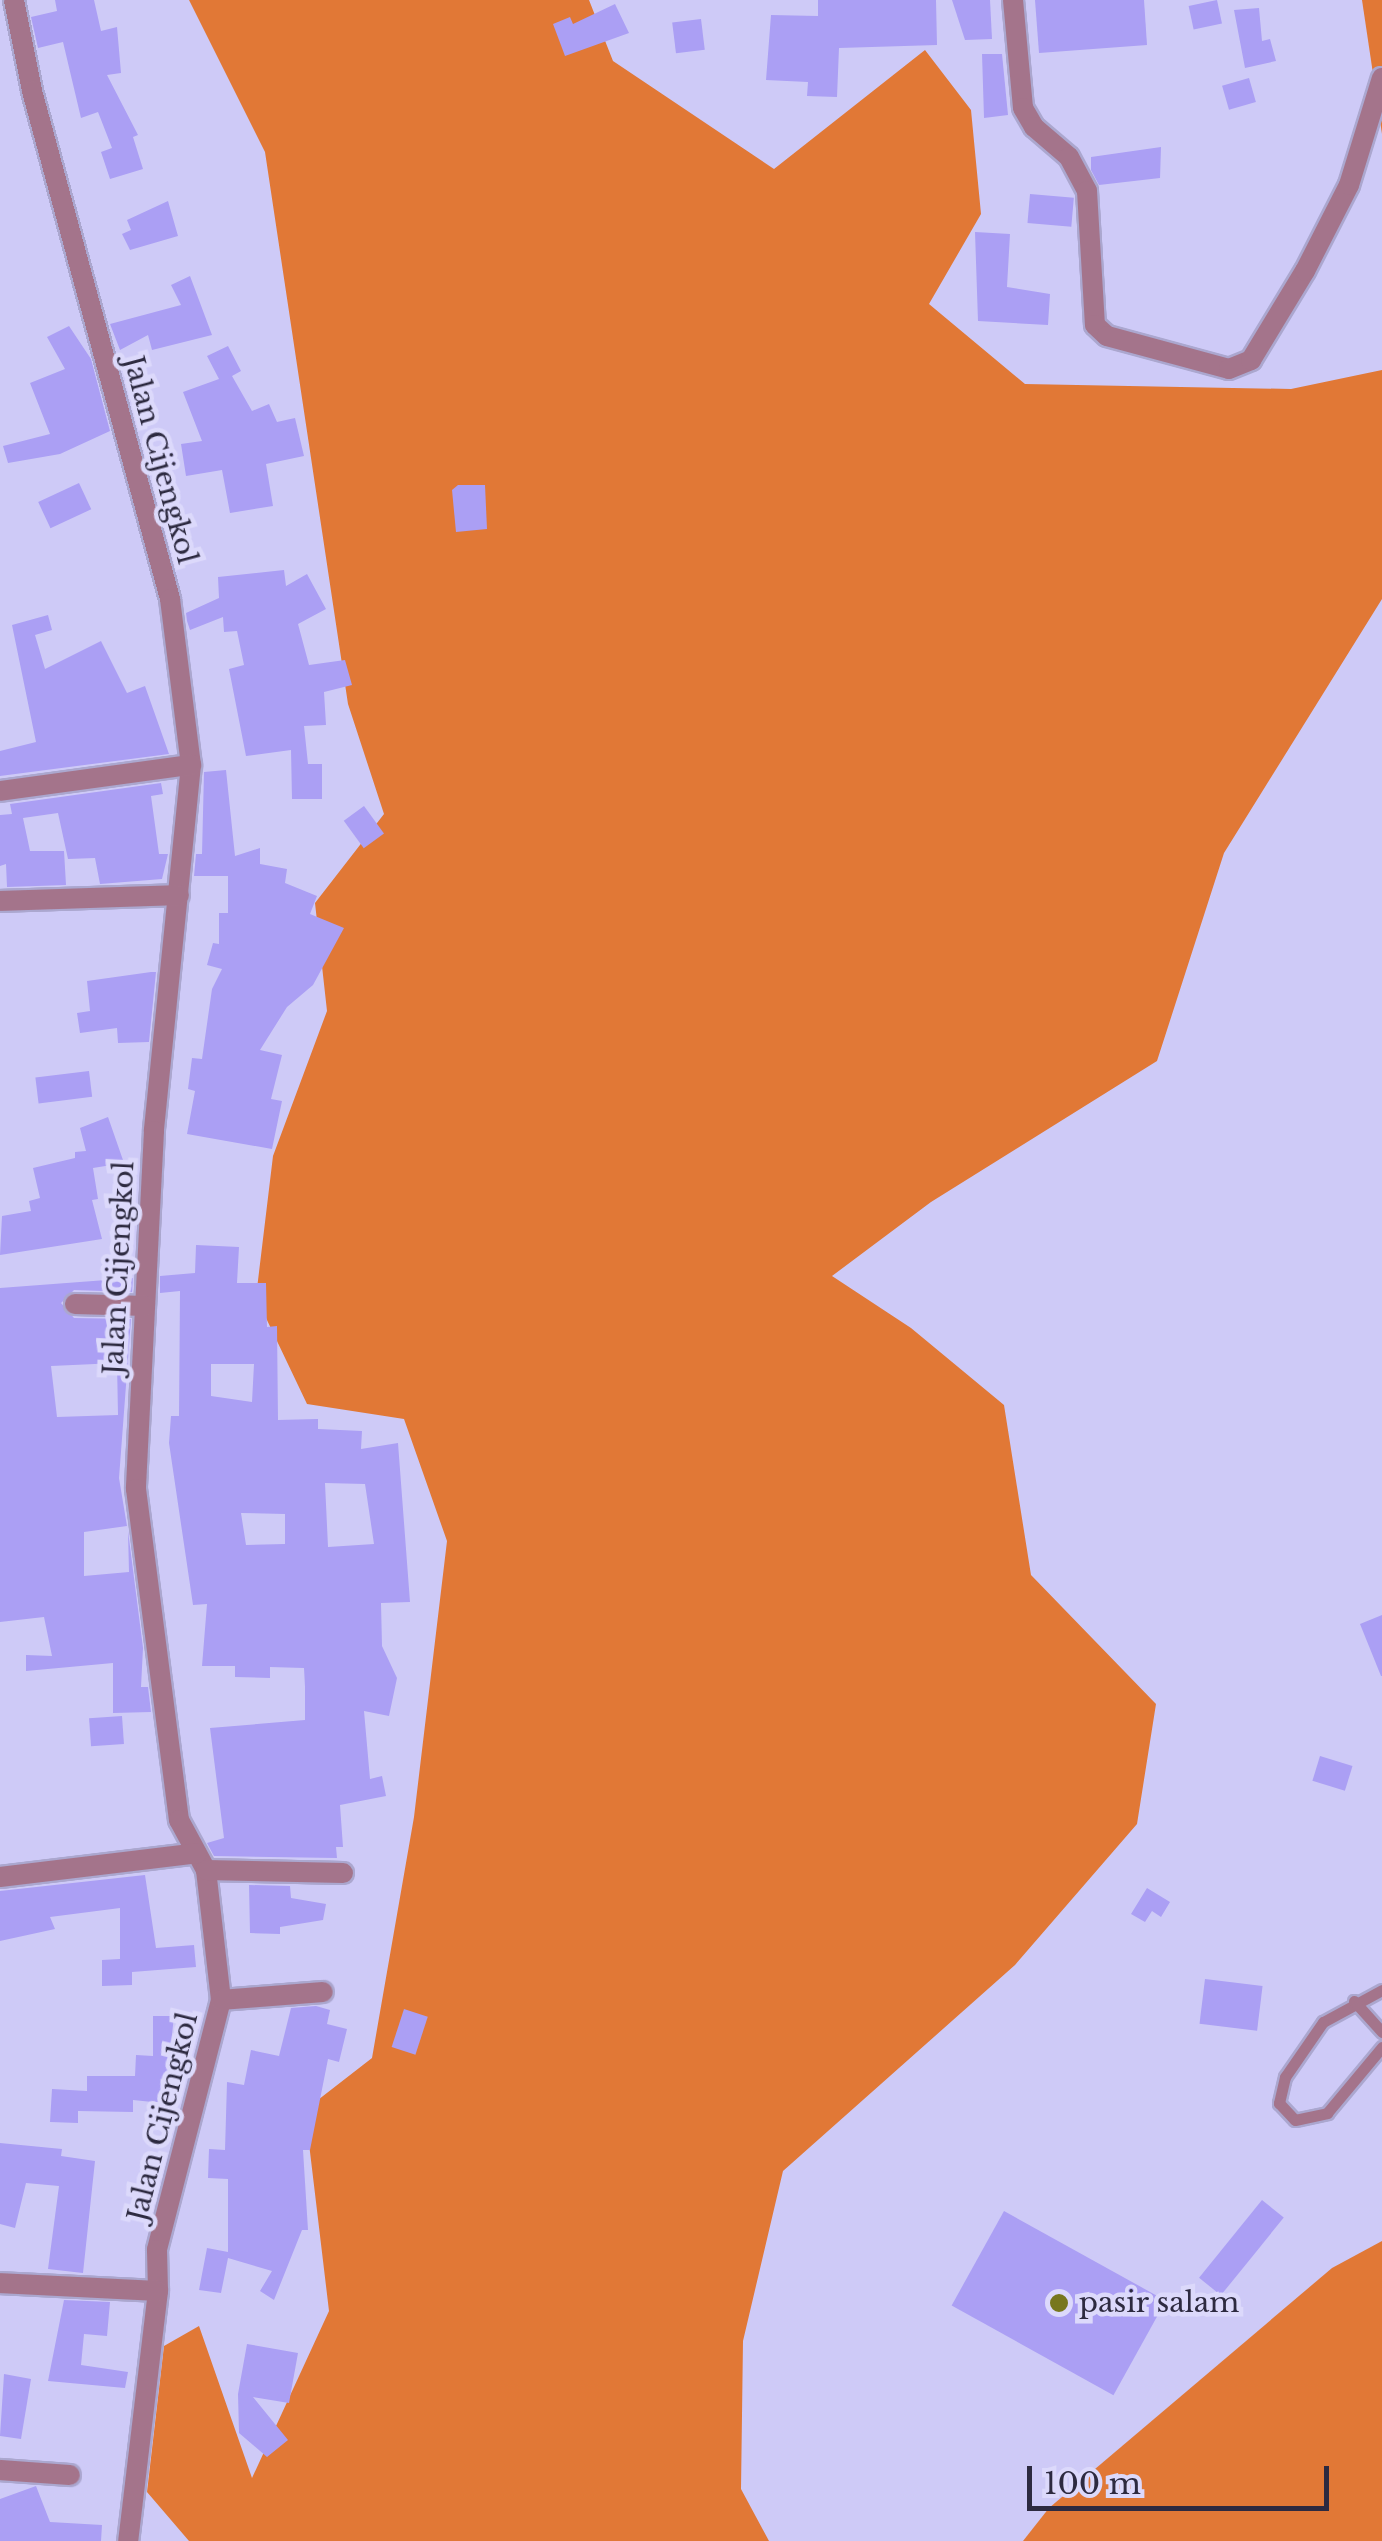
<!DOCTYPE html>
<html>
<head>
<meta charset="utf-8">
<style>
  body { margin:0 }
  #map { position:relative; width:1382px; height:2541px; overflow:hidden; background:#cecaf7; font-family:"Libre Baskerville",serif }
  div>[style] { position:absolute }
  [style*='--x'] { left:calc(var(--x)*1px); top:calc(var(--y)*1px); width:calc(var(--w)*1px); rotate:calc(var(--a)*1deg) }
  .forest>* { inset:0; background:#e17836 }
  .building>* { inset:0; background:#ab9ff4; transform-origin:0 0 }
  .roads { filter:drop-shadow(2px 0 #aba7cf) drop-shadow(-2px 0 #aba7cf) drop-shadow(0 2px #aba7cf) drop-shadow(0 -2px #aba7cf) }
  .lane>* { height:11px; margin:-5.5px; padding:0 5.5px; transform-origin:5.5px; border-radius:5.5px; background:#a4748b }
  .street>* { height:20px; margin:-10px; padding:0 10px; transform-origin:10px; border-radius:10px; background:#a4748b }
  .dots>* { width:28px; height:28px; translate:-50% -50%; box-sizing:border-box; border:5px solid #dcd9fb; border-radius:50% }
  span { translate:-50% -50%; white-space:nowrap; text-align:center; line-height:1.15; -webkit-text-stroke:9px #dcd9fb; paint-order:stroke }
  .street-label { font-size:28px; color:#2d2a40 }
  .poi-label { font-size:28px; color:#2d2a40 }
  .left { translate:0 -50%; text-align:left }
  .scale { position:absolute; left:1027px; top:2466px; width:302px; height:45px; box-sizing:border-box; border:5px solid #2d2a40; border-top:0; padding-left:12px; font-size:30px; line-height:35px; white-space:nowrap; color:#2d2a40; -webkit-text-stroke:8px #dcd9fb; paint-order:stroke }
</style>
</head>
<body>
<div id="map">
  <div class="forest">
    <i style="clip-path:polygon(189px 0,589px 0,613px 61px,774px 169px,925px 50px,971px 110px,981px 214px,929px 304px,1025px 384px,1291px 389px,1382px 370px,1382px 599px,1224px 853px,1157px 1061px,931px 1202px,832px 1276px,911px 1328px,1004px 1405px,1031px 1575px,1156px 1704px,1137px 1824px,1015px 1965px,783px 2171px,743px 2341px,741px 2489px,769px 2541px,189px 2541px,147px 2492px,164px 2346px,199px 2326px,252px 2478px,329px 2311px,305px 2110px,372px 2058px,414px 1817px,447px 1541px,404px 1419px,307px 1404px,256px 1297px,273px 1156px,327px 1011px,315px 903px,384px 814px,348px 704px,265px 152px)"></i>
    <i style="clip-path:polygon(1362px 0,1382px 0,1382px 134px)"></i>
    <i style="clip-path:polygon(1382px 2241px,1382px 2541px,1023px 2541px,1049px 2508px,1332px 2268px)"></i>
  </div>
  <div class="building">
    <i style="clip-path:polygon(55px 0,94px 0,101px 31px,117px 27px,121px 73px,107px 75px,138px 135px,133px 137px,143px 169px,110px 179px,101px 152px,112px 148px,98px 112px,81px 118px,63px 42px,38px 48px,31px 17px,57px 11px)"></i>
    <i style="clip-path:polygon(818px 0,936px 0,937px 45px,839px 48px,837px 97px,807px 96px,808px 82px,766px 80px,771px 15px,818px 16px)"></i>
    <i style="clip-path:polygon(952px 0,990px 0,992px 39px,965px 40px)"></i>
    <i style="clip-path:polygon(1035px 0,1144px 0,1147px 45px,1039px 53px)"></i>
    <i style="left:1217px;top:0;width:24px;height:29px;rotate:78deg"></i>
    <i style="clip-path:polygon(615px 4px,629px 33px,565px 56px,553px 24px,570px 17px,573px 24px)"></i>
    <i style="clip-path:polygon(1259px 8px,1262px 41px,1270px 39px,1276px 61px,1245px 68px,1234px 10px)"></i>
    <i style="left:701px;top:19px;width:31px;height:29px;rotate:83deg"></i>
    <i style="clip-path:polygon(982px 54px,1002px 54px,1008px 115px,984px 118px)"></i>
    <i style="left:1249px;top:78px;width:25px;height:28px;rotate:74deg"></i>
    <i style="clip-path:polygon(1161px 147px,1160px 178px,1099px 185px,1091px 170px,1091px 157px)"></i>
    <i style="left:1030px;top:194px;width:44px;height:29px;rotate:5deg"></i>
    <i style="clip-path:polygon(168px 201px,178px 236px,130px 250px,122px 234px,131px 230px,127px 220px)"></i>
    <i style="clip-path:polygon(975px 232px,1010px 234px,1007px 287px,1050px 294px,1048px 325px,978px 321px)"></i>
    <i style="clip-path:polygon(190px 276px,212px 335px,152px 350px,148px 335px,120px 350px,110px 324px,181px 305px,171px 285px)"></i>
    <i style="clip-path:polygon(69px 326px,91px 359px,110px 431px,60px 454px,8px 463px,3px 446px,50px 434px,30px 383px,65px 369px,47px 337px)"></i>
    <i style="clip-path:polygon(228px 346px,241px 371px,232px 376px,252px 411px,269px 404px,277px 422px,295px 418px,304px 456px,266px 464px,273px 506px,230px 513px,222px 470px,186px 476px,181px 444px,202px 441px,183px 392px,219px 379px,207px 356px)"></i>
    <i style="left:79px;top:483px;width:29px;height:45px;rotate:65deg"></i>
    <i style="clip-path:polygon(458px 485px,485px 485px,487px 529px,456px 532px,452px 490px)"></i>
    <i style="clip-path:polygon(284px 570px,286px 586px,307px 574px,326px 609px,298px 624px,309px 665px,345px 660px,352px 685px,324px 692px,326px 725px,304px 726px,308px 764px,322px 764px,322px 799px,292px 799px,291px 750px,246px 756px,229px 669px,244px 665px,237px 631px,224px 632px,223px 617px,190px 630px,187px 621px,186px 613px,219px 598px,218px 577px)"></i>
    <i style="clip-path:polygon(48px 615px,52px 630px,35px 635px,45px 669px,101px 641px,127px 693px,145px 686px,169px 754px,0 776px,0 751px,36px 742px,12px 625px)"></i>
    <i style="clip-path:polygon(226px 770px,235px 856px,260px 848px,260px 864px,287px 869px,285px 883px,317px 896px,310px 914px,344px 928px,313px 985px,287px 1007px,260px 1050px,282px 1055px,271px 1099px,282px 1101px,272px 1149px,187px 1134px,195px 1091px,188px 1089px,192px 1058px,202px 1059px,212px 989px,222px 969px,207px 965px,213px 943px,219px 944px,219px 913px,228px 913px,228px 876px,194px 876px,196px 854px,202px 854px,204px 772px)"></i>
    <i style="clip-path:polygon(161px 783px,163px 794px,151px 796px,159px 854px,168px 854px,162px 879px,100px 884px,95px 858px,68px 859px,58px 813px,23px 818px,30px 851px,64px 851px,66px 885px,7px 887px,6px 864px,0 866px,0 815px,12px 814px,10px 804px)"></i>
    <i style="left:364px;top:806px;width:34px;height:25px;rotate:54deg"></i>
    <i style="clip-path:polygon(151px 972px,156px 972px,149px 1042px,118px 1043px,117px 1028px,80px 1033px,77px 1013px,90px 1011px,87px 981px)"></i>
    <i style="left:89px;top:1071px;width:26px;height:54px;rotate:83deg"></i>
    <i style="clip-path:polygon(108px 1117px,124px 1163px,93px 1168px,98px 1199px,92px 1200px,102px 1239px,0 1255px,2px 1216px,31px 1211px,29px 1201px,40px 1198px,33px 1168px,75px 1158px,75px 1152px,86px 1151px,80px 1128px)"></i>
    <i style="clip-path:polygon(evenodd,196px 1245px,239px 1247px,237px 1283px,266px 1283px,267px 1327px,277px 1326px,278px 1420px,318px 1419px,318px 1429px,362px 1431px,361px 1449px,398px 1443px,410px 1602px,381px 1603px,382px 1646px,397px 1678px,389px 1716px,364px 1711px,370px 1779px,382px 1776px,386px 1796px,340px 1805px,343px 1847px,336px 1847px,337px 1858px,214px 1856px,207px 1843px,224px 1838px,210px 1728px,305px 1720px,305px 1687px,304px 1668px,270px 1667px,270px 1678px,235px 1677px,235px 1666px,202px 1666px,207px 1604px,193px 1605px,169px 1443px,171px 1416px,179px 1416px,180px 1291px,160px 1293px,160px 1276px,195px 1273px,196px 1245px,211px 1364px,254px 1364px,252px 1402px,211px 1396px,211px 1364px,196px 1245px,325px 1483px,365px 1484px,374px 1544px,328px 1547px,325px 1483px,196px 1245px,241px 1513px,285px 1514px,285px 1544px,246px 1545px,241px 1513px)"></i>
    <i style="clip-path:polygon(evenodd,133px 1278px,132px 1292px,74px 1290px,61px 1303px,74px 1318px,131px 1319px,119px 1478px,127px 1526px,84px 1532px,84px 1576px,129px 1572px,128px 1531px,143px 1648px,141px 1687px,148px 1687px,151px 1712px,113px 1713px,113px 1663px,26px 1671px,26px 1655px,52px 1656px,44px 1617px,0 1622px,0 1288px,133px 1278px,117px 1363px,118px 1415px,57px 1417px,51px 1366px,117px 1363px)"></i>
    <i style="clip-path:polygon(1382px 1615px,1382px 1676px,1381px 1676px,1360px 1624px)"></i>
    <i style="left:122px;top:1716px;width:28px;height:33px;rotate:86deg"></i>
    <i style="left:1320px;top:1756px;width:34px;height:26px;rotate:17deg"></i>
    <i style="clip-path:polygon(145px 1875px,156px 1948px,194px 1945px,196px 1967px,132px 1972px,132px 1985px,102px 1986px,102px 1960px,120px 1959px,120px 1908px,50px 1917px,55px 1929px,0 1941px,0 1891px)"></i>
    <i style="clip-path:polygon(249px 1885px,290px 1886px,291px 1898px,326px 1904px,323px 1920px,280px 1927px,280px 1934px,250px 1933px)"></i>
    <i style="clip-path:polygon(1147px 1888px,1170px 1902px,1161px 1917px,1152px 1911px,1145px 1922px,1131px 1914px)"></i>
    <i style="left:1205px;top:1979px;width:58px;height:45px;rotate:7deg"></i>
    <i style="clip-path:polygon(316px 2006px,330px 2010px,327px 2024px,347px 2029px,339px 2062px,328px 2059px,310px 2150px,303px 2150px,308px 2230px,302px 2230px,274px 2300px,260px 2291px,272px 2271px,228px 2258px,221px 2293px,199px 2290px,207px 2248px,228px 2252px,228px 2179px,208px 2178px,209px 2149px,225px 2150px,227px 2082px,244px 2085px,251px 2050px,279px 2056px,291px 2008px)"></i>
    <i style="left:404px;top:2009px;width:25px;height:40px;rotate:18deg"></i>
    <i style="clip-path:polygon(153px 2016px,174px 2016px,167px 2081px,175px 2082px,172px 2104px,133px 2100px,133px 2112px,78px 2111px,78px 2123px,50px 2122px,52px 2089px,87px 2091px,87px 2076px,135px 2076px,136px 2055px,153px 2056px)"></i>
    <i style="clip-path:polygon(0 2143px,62px 2149px,61px 2156px,95px 2161px,83px 2273px,48px 2269px,59px 2186px,26px 2183px,15px 2228px,0 2224px)"></i>
    <i style="left:1262px;top:2200px;width:28px;height:100px;rotate:39deg"></i>
    <i style="left:1004px;top:2211px;width:185px;height:108px;rotate:29deg"></i>
    <i style="clip-path:polygon(64px 2300px,110px 2302px,107px 2336px,84px 2334px,81px 2365px,128px 2372px,125px 2388px,48px 2381px)"></i>
    <i style="clip-path:polygon(247px 2344px,298px 2353px,289px 2403px,253px 2397px,288px 2440px,267px 2457px,239px 2433px,238px 2394px)"></i>
    <i style="clip-path:polygon(4px 2374px,31px 2379px,21px 2439px,0 2436px)"></i>
    <i style="clip-path:polygon(36px 2486px,50px 2522px,102px 2525px,101px 2541px,0 2541px,0 2499px)"></i>
  </div>
  <div class="roads">
    <div class="lane">
      <i style="--x:1382;--y:1990;--w:67;--a:151.5"></i>
      <i style="--x:1323;--y:2022;--w:67;--a:124.6"></i>
      <i style="--x:1285;--y:2077;--w:27;--a:103"></i>
      <i style="--x:1279;--y:2103;--w:23;--a:47"></i>
      <i style="--x:1295;--y:2120;--w:33;--a:-12"></i>
      <i style="--x:1327;--y:2113;--w:86;--a:-50.2"></i>
      <i style="--x:1354;--y:2001;--w:42;--a:47.9"></i>
    </div>
    <div class="street">
      <i style="--x:14;--y:0;--w:93;--a:78.8"></i>
      <i style="--x:32;--y:91;--w:526;--a:74.8"></i>
      <i style="--x:170;--y:599;--w:167;--a:82.8"></i>
      <i style="--x:191;--y:765;--w:368;--a:95.8"></i>
      <i style="--x:154;--y:1131;--w:358;--a:92.9"></i>
      <i style="--x:136;--y:1489;--w:334;--a:82.6"></i>
      <i style="--x:179;--y:1820;--w:57;--a:61.6"></i>
      <i style="--x:206;--y:1870;--w:131;--a:83.4"></i>
      <i style="--x:221;--y:2000;--w:258;--a:104.4"></i>
      <i style="--x:157;--y:2250;--w:41;--a:88.6"></i>
      <i style="--x:158;--y:2291;--w:252;--a:96.8"></i>
      <i style="--x:1013;--y:0;--w:108;--a:84.7"></i>
      <i style="--x:1023;--y:108;--w:22;--a:60"></i>
      <i style="--x:1034;--y:127;--w:46;--a:40.6"></i>
      <i style="--x:1069;--y:157;--w:38;--a:62"></i>
      <i style="--x:1087;--y:191;--w:134;--a:86.6"></i>
      <i style="--x:1095;--y:325;--w:16;--a:43"></i>
      <i style="--x:1107;--y:336;--w:126;--a:15.1"></i>
      <i style="--x:1229;--y:369;--w:24;--a:-22"></i>
      <i style="--x:1251;--y:360;--w:104;--a:-58.8"></i>
      <i style="--x:1305;--y:271;--w:97;--a:-62.9"></i>
      <i style="--x:1349;--y:185;--w:112;--a:-72.9"></i>
      <i style="--x:0;--y:791;--w:193;--a:-7.8"></i>
      <i style="--x:0;--y:901;--w:179;--a:-1.9"></i>
      <i style="--x:75;--y:1304;--w:70;--a:1.6"></i>
      <i style="--x:206;--y:1870;--w:137;--a:1.3"></i>
      <i style="--x:0;--y:1877;--w:198;--a:-6.9"></i>
      <i style="--x:221;--y:2000;--w:102;--a:-4.5"></i>
      <i style="--x:0;--y:2283;--w:158;--a:2.9"></i>
      <i style="--x:0;--y:2470;--w:70;--a:4.1"></i>
    </div>
  </div>
  <div class="dots">
    <i style="left:1059px;top:2303px;background:#77771e"></i>
  </div>
  <div class="street-label">
    <span style="left:160px;top:460px;rotate:75deg">Jalan Cijengkol</span>
    <span style="left:119px;top:1268px;rotate:-87deg">Jalan Cijengkol</span>
    <span style="left:163px;top:2117px;rotate:-76deg">Jalan Cijengkol</span>
  </div>
  <div class="poi-label">
    <span class="left" style="left:1079px;top:2303px">pasir salam</span>
  </div>
  <div class="scale">100 m</div>
</div>
</body>
</html>
